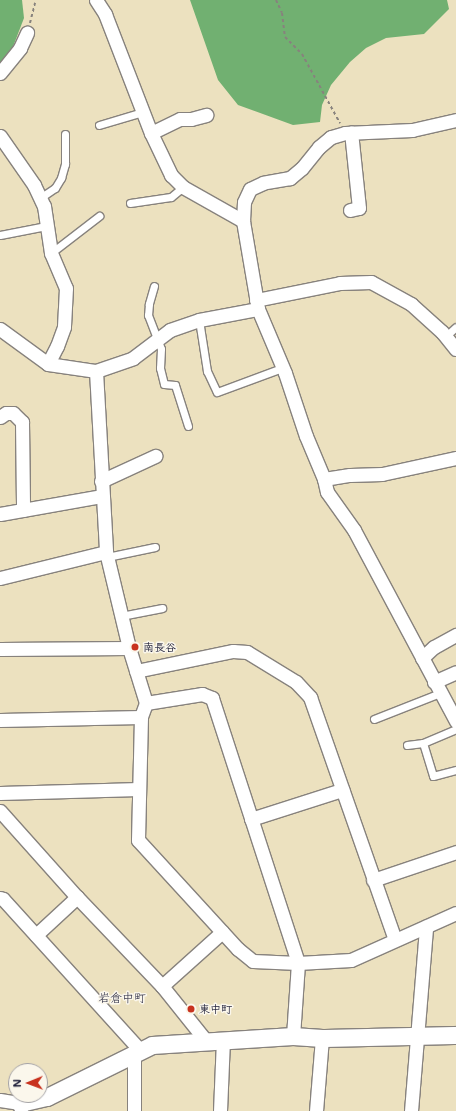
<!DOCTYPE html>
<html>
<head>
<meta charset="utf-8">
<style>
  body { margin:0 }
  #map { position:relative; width:456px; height:1111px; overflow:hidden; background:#ece1bf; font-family:Mali,"Klee One",sans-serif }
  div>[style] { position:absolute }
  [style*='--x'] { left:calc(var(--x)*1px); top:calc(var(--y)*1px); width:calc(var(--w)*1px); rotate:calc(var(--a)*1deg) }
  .forest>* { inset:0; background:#71b071 }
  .path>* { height:2px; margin-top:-1px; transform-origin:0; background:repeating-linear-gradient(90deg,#87827d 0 3px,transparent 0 6px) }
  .roads { filter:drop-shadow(1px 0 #87827d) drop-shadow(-1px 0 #87827d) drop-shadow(0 1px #87827d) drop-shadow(0 -1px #87827d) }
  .service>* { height:7px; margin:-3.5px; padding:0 3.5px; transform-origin:3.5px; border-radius:3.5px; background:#fff }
  .minor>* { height:13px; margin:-6.5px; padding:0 6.5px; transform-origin:6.5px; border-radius:6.5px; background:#fff }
  .tertiary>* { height:17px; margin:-8.5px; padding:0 8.5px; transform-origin:8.5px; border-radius:8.5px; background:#fff }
  .dots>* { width:11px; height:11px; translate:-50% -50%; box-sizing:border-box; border:2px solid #fbf7ec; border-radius:50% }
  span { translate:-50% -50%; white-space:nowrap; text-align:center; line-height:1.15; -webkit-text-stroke:3px #fbf7ec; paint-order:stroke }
  .poi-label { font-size:11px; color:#22223b; font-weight:700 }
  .left { translate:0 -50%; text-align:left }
  .neighbourhood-label { font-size:12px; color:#22223b }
  .north { position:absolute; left:8px; top:1063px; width:40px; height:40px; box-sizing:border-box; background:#fbf7ec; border:1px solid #a4a2a5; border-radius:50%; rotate:269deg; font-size:11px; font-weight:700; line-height:16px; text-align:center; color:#22223b }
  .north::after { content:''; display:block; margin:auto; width:14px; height:18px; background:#c8321e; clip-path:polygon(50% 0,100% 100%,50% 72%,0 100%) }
</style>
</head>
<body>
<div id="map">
  <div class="forest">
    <i style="clip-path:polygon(0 0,22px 0,24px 18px,11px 52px,0 63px)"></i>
    <i style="clip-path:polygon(190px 0,447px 0,449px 9px,424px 34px,386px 38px,366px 48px,350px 62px,331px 85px,322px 105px,320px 122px,293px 125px,238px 105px,218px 80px)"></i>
  </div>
  <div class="path">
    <i style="--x:276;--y:0;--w:14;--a:65"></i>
    <i style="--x:282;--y:13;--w:24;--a:83"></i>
    <i style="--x:285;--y:37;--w:24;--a:45"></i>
    <i style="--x:302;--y:54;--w:79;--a:61.2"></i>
    <i style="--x:30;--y:23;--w:21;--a:-76"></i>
  </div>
  <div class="roads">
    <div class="service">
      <i style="--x:99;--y:125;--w:46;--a:-16.5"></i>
      <i style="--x:40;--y:198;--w:18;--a:-34"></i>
      <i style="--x:55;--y:188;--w:12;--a:-59"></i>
      <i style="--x:61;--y:178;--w:15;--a:-74"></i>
      <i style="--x:65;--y:164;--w:30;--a:-90"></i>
      <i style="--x:130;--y:203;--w:41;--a:-8.3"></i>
      <i style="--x:171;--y:197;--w:16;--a:-40"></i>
      <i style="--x:0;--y:235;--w:47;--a:-11.1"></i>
      <i style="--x:51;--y:253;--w:61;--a:-37.6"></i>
      <i style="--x:154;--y:286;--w:19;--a:106"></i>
      <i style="--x:149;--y:304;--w:11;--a:95"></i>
      <i style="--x:148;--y:315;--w:36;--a:69"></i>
      <i style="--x:161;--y:349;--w:19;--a:93"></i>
      <i style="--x:160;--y:368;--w:16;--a:76"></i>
      <i style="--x:164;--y:384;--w:11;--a:5"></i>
      <i style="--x:175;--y:385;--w:43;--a:72.4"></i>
      <i style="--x:199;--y:320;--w:52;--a:81.1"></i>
      <i style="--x:207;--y:371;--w:23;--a:65"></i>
      <i style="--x:217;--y:392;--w:69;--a:-20.3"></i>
      <i style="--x:446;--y:336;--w:13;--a:-42"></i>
      <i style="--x:107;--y:557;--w:49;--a:-11.8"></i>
      <i style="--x:121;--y:616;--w:42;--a:-11"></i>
      <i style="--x:374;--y:719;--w:71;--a:-21.5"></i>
      <i style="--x:423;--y:743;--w:34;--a:73"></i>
      <i style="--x:433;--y:776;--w:24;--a:-15"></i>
      <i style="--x:407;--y:745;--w:16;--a:-7"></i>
      <i style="--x:423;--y:743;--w:36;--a:-23"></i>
    </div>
    <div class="minor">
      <i style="--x:96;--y:0;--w:17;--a:57"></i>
      <i style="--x:105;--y:14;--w:128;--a:68.9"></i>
      <i style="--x:151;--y:133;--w:47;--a:64.5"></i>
      <i style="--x:171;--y:175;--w:17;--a:45"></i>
      <i style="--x:183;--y:187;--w:69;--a:29.5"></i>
      <i style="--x:0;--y:73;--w:32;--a:-51"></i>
      <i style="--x:20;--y:48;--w:17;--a:-65"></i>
      <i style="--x:456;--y:120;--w:45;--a:167.2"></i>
      <i style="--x:412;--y:130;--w:67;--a:177.4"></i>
      <i style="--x:345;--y:133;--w:15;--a:164"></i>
      <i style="--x:331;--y:137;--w:16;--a:140"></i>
      <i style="--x:319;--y:147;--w:27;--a:129"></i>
      <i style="--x:302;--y:168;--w:16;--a:140"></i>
      <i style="--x:290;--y:178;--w:27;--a:170"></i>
      <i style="--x:263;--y:183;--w:14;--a:155"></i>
      <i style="--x:250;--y:189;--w:14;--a:115"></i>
      <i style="--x:244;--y:202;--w:19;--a:93"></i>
      <i style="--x:243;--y:221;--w:89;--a:80.3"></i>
      <i style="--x:258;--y:309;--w:69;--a:67.1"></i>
      <i style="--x:285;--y:373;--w:66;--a:71.6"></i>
      <i style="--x:306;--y:436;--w:47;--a:67.3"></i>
      <i style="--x:324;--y:479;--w:13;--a:77"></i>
      <i style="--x:327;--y:492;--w:47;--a:54.6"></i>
      <i style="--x:354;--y:530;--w:217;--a:61.9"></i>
      <i style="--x:151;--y:133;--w:32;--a:-26"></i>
      <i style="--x:180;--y:119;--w:11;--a:0"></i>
      <i style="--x:191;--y:119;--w:16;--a:-15"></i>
      <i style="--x:0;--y:136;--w:60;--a:55.2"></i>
      <i style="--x:34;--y:185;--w:23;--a:65"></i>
      <i style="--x:44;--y:206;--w:48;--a:81.5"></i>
      <i style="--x:51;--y:253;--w:38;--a:67"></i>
      <i style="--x:66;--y:288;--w:39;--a:93"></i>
      <i style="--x:64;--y:327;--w:20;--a:110"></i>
      <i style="--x:57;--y:346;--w:20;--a:117"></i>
      <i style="--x:350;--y:210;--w:9;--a:-13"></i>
      <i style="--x:359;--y:208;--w:76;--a:-96"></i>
      <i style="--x:256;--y:300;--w:86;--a:-11.4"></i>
      <i style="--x:340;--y:283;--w:31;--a:-2"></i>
      <i style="--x:371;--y:282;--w:46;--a:28.8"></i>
      <i style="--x:411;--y:304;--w:42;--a:42.1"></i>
      <i style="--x:442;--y:332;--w:22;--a:51"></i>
      <i style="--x:0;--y:329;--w:59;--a:36.1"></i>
      <i style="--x:48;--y:364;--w:49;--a:8.3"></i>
      <i style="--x:96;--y:371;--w:39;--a:-19"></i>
      <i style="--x:133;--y:358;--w:46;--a:-37.1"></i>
      <i style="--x:170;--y:330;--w:31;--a:-19"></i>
      <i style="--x:199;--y:320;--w:60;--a:-10.6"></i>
      <i style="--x:96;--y:371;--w:181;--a:86.8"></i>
      <i style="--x:106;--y:552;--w:99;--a:76.5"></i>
      <i style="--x:129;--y:648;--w:58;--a:72.8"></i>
      <i style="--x:146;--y:703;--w:15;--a:110"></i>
      <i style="--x:141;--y:717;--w:123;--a:91.4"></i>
      <i style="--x:138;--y:840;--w:148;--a:47.5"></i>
      <i style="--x:238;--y:949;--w:19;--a:39"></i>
      <i style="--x:253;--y:961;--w:45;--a:2.5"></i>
      <i style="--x:298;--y:963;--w:53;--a:-3.2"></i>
      <i style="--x:351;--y:960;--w:115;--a:-24.1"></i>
      <i style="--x:0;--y:417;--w:7;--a:-34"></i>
      <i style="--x:6;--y:413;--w:7;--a:0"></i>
      <i style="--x:13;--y:413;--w:13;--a:45"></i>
      <i style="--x:22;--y:422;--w:88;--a:89.3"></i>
      <i style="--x:324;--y:479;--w:26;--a:-9"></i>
      <i style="--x:350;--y:475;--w:32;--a:-2"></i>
      <i style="--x:382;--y:474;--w:76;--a:-12.2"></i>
      <i style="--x:101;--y:481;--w:60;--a:-24.8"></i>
      <i style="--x:0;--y:514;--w:104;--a:-10"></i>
      <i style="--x:0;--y:578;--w:109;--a:-13.8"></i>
      <i style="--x:0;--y:649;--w:129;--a:-0.4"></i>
      <i style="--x:422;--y:658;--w:16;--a:-43"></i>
      <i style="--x:434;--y:647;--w:25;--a:-29"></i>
      <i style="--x:136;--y:671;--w:99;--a:-11.7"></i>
      <i style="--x:233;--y:651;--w:14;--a:4"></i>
      <i style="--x:247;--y:652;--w:57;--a:31.5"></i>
      <i style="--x:296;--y:682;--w:21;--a:47"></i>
      <i style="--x:310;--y:697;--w:257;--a:70.7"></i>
      <i style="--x:434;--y:682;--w:24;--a:-24"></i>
      <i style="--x:146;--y:703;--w:57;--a:-9.1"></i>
      <i style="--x:202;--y:694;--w:11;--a:22"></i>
      <i style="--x:212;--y:698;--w:279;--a:72"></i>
      <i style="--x:298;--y:963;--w:73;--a:93.9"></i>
      <i style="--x:0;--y:720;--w:141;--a:-1.2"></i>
      <i style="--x:0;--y:793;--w:139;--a:-1.6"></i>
      <i style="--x:0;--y:811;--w:115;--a:48.2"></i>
      <i style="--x:77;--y:897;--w:123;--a:46.3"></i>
      <i style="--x:162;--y:986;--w:70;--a:51.3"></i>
      <i style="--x:251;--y:819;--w:96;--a:-17.7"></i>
      <i style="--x:373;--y:880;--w:88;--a:-18.6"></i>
      <i style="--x:0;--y:898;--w:3;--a:18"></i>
      <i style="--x:3;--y:899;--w:205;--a:47.8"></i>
      <i style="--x:36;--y:935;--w:56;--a:-42.8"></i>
      <i style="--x:162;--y:986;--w:81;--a:-42"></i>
      <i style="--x:0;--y:1100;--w:20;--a:9"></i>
      <i style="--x:20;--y:1103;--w:8;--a:83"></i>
      <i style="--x:134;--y:1111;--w:57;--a:-90"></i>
      <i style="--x:220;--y:1111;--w:71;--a:-87.6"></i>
      <i style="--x:316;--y:1111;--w:73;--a:-85.3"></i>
      <i style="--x:411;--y:1111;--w:185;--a:-85.3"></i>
    </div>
    <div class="tertiary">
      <i style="--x:20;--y:1103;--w:28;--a:-13"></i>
      <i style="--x:47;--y:1097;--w:117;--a:-26.3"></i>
      <i style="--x:152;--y:1045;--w:141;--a:-3.7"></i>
      <i style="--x:293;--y:1036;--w:29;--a:4"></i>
      <i style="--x:322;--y:1038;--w:134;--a:-1.3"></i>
    </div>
  </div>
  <div class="dots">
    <i style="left:135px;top:647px;background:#c8321e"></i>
    <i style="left:191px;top:1009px;background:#c8321e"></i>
  </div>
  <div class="poi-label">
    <span class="left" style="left:143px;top:647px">南長谷</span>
    <span class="left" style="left:199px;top:1009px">東中町</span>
  </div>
  <div class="neighbourhood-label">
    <span style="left:122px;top:998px">岩倉中町</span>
  </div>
  <div class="north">N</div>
</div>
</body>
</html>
